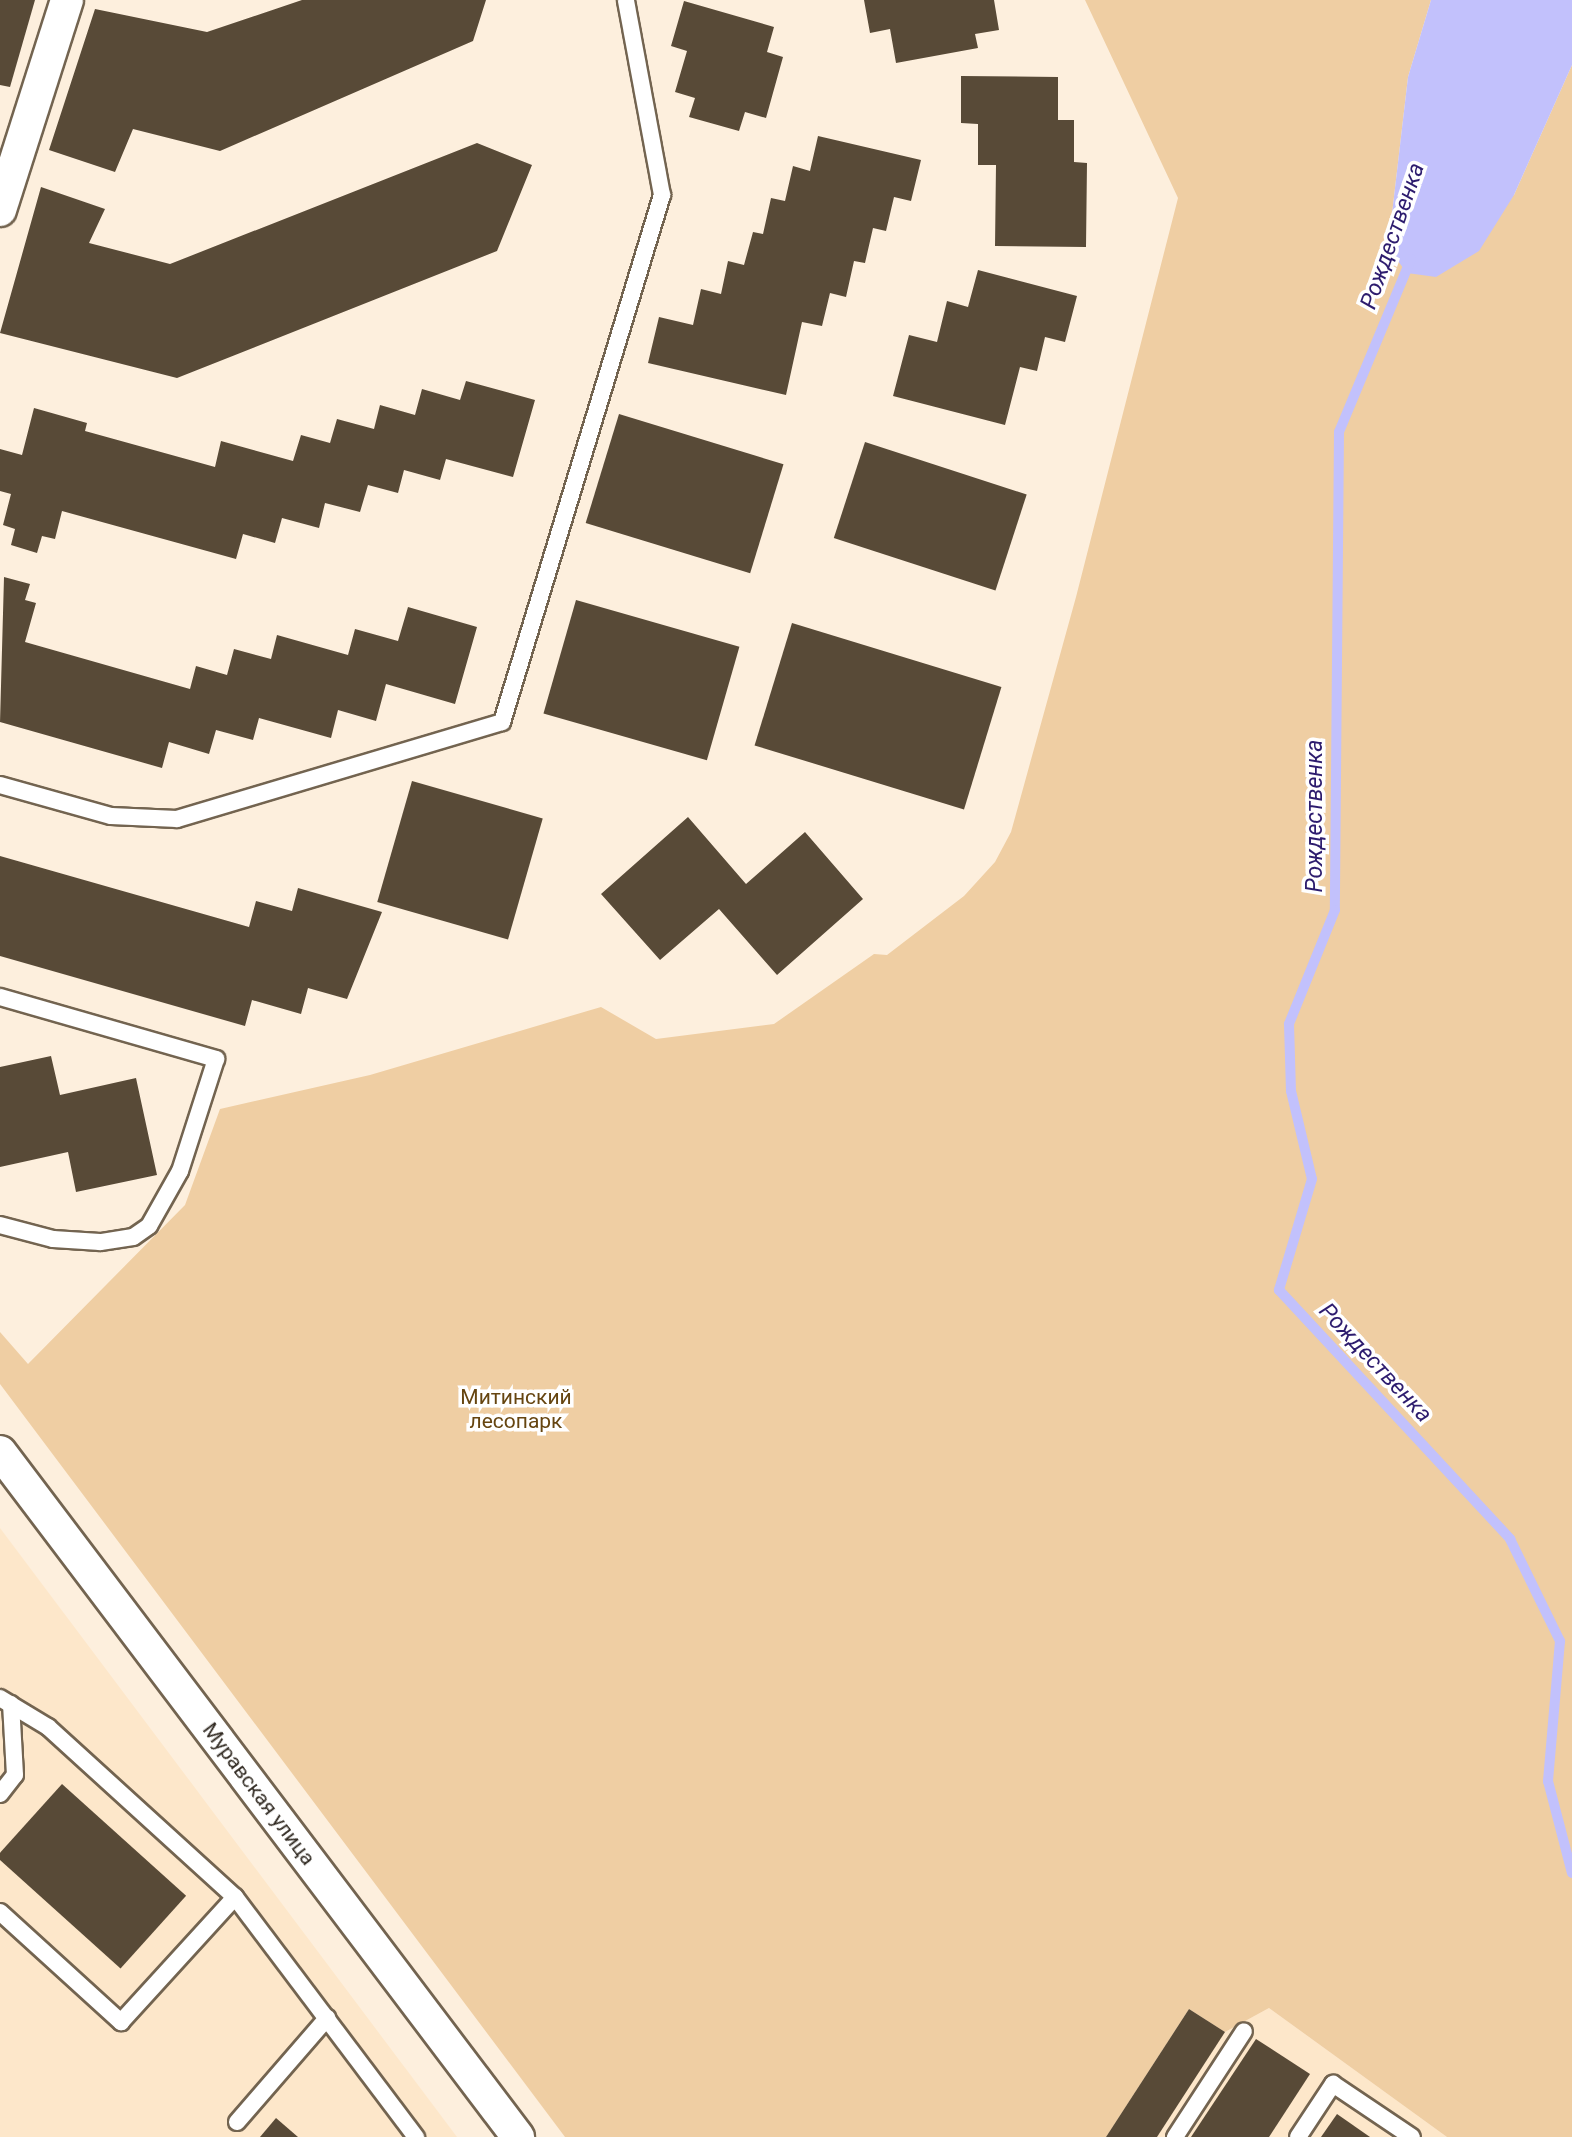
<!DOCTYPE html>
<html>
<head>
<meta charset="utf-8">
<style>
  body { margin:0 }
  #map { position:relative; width:1572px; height:2137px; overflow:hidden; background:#fdefdd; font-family:Roboto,sans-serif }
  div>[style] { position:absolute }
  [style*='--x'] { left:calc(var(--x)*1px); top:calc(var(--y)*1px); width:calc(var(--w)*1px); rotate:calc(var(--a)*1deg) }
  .built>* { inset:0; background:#fde7ca }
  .green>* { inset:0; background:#efcea3 }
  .water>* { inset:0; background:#c2c1fc }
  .stream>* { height:10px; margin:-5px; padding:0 5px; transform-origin:5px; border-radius:5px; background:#c2c1fc }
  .building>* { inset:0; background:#584a37; transform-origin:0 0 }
  .roads { filter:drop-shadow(2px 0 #736450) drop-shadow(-2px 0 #736450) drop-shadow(0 2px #736450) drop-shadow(0 -2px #736450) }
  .lane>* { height:16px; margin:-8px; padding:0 8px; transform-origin:8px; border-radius:8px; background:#fff }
  .street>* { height:32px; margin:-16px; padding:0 16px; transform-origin:16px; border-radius:16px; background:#fff }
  span { translate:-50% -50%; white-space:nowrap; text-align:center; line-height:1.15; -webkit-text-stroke:7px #fff; paint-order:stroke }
  .park-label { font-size:21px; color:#664510 }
  .street-label { font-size:21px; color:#312a22 }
  .water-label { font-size:23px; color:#2d1c6e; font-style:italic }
</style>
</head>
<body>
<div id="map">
  <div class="built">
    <i style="clip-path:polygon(0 1528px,457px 2137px,0 2137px)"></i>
    <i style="clip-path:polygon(1269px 2008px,1447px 2137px,1106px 2137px,1189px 2009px,1225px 2032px)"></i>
  </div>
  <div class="green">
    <i style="clip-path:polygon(1085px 0,1431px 0,1408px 77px,1388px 248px,1514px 195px,1572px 65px,1572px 2137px,1447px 2137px,1269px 2008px,1225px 2032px,1189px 2009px,1106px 2137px,565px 2137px,0 1384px,0 1332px,28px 1364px,185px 1205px,220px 1109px,370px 1075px,601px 1007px,656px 1039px,774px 1024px,874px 954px,887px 955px,964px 896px,995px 862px,1011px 832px,1076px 597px,1178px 198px)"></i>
  </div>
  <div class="water">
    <i style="clip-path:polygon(1431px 0,1572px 0,1572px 65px,1514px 195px,1479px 251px,1436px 277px,1407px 273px,1388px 248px,1408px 77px)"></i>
  </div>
  <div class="stream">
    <i style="--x:1411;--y:259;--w:187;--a:112.6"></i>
    <i style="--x:1339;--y:432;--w:478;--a:90.5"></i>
    <i style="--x:1335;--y:910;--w:123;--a:112"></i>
    <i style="--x:1289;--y:1024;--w:67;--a:88.3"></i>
    <i style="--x:1291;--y:1091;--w:90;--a:76.6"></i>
    <i style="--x:1312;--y:1179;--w:116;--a:106.6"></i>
    <i style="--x:1279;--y:1290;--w:340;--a:47.1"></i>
    <i style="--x:1510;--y:1539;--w:114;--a:63.9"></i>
    <i style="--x:1560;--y:1641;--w:141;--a:94.9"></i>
    <i style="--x:1548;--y:1781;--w:95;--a:75.4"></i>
  </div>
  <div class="building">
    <i style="clip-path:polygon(0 0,35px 0,10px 87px,0 85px)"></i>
    <i style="clip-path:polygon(302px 0,486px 0,473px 41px,220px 151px,133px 129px,115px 172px,49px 150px,95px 9px,207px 32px)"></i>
    <i style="clip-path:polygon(864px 0,994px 0,999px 30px,975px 34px,978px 48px,896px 63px,890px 29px,870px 33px)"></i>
    <i style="clip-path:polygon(684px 1px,774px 27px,767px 52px,783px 57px,766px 118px,745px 112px,739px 131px,689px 117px,695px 98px,675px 92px,687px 51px,671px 46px)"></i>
    <i style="clip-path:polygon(961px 76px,1058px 77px,1058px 120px,1074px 120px,1074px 162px,1087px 163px,1086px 247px,995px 246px,996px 165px,978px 165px,978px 124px,961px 123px)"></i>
    <i style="clip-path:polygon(818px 136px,921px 160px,911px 201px,894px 197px,886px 231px,873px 228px,865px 263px,854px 261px,846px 297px,830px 293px,822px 326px,802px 322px,786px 395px,648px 363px,659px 317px,693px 325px,701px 289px,721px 294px,728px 261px,744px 265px,753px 232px,763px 234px,771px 198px,785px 201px,793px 166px,810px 171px)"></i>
    <i style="clip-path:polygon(477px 143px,532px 165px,497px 251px,177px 378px,0 333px,41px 187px,105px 209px,89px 243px,170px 264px)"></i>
    <i style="clip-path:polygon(978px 270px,1077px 296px,1065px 342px,1045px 337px,1037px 371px,1020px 367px,1005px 425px,893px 396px,909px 335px,937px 342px,947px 301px,968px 307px)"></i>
    <i style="clip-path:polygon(466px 381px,535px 400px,513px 477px,446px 459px,440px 480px,404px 470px,398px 493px,368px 485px,360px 512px,325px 503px,319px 528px,282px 518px,275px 543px,243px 534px,236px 559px,62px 511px,55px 539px,42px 536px,37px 553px,11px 545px,15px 529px,3px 525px,11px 494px,0 491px,0 449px,22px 455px,34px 408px,87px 423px,85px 431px,215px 467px,221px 441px,293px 461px,301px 435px,330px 443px,337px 419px,374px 429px,380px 405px,415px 415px,422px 389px,460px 400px)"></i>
    <i style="left:619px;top:414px;width:172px;height:114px;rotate:17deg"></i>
    <i style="left:865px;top:442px;width:170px;height:101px;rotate:18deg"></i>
    <i style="clip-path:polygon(4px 577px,30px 584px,25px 600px,36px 603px,25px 642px,190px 689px,196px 666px,227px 675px,234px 649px,271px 659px,277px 635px,348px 655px,355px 629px,398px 641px,408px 607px,477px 627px,455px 704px,386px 684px,376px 721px,338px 710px,331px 738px,259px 718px,253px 740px,216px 730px,209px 754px,169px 742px,162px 768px,0 722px)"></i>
    <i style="left:576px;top:600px;width:170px;height:118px;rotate:16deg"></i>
    <i style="left:792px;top:623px;width:219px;height:128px;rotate:17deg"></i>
    <i style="left:412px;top:781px;width:136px;height:126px;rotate:16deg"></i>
    <i style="clip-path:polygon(688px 817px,746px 884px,805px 832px,863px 899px,777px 975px,719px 909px,660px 960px,601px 894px)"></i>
    <i style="clip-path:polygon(0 856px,249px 927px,256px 901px,292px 911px,298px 888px,382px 912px,347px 999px,308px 988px,301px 1014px,252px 1000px,245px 1026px,0 956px)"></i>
    <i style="clip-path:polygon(51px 1056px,60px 1095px,136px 1078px,157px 1175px,76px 1192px,68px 1152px,0 1167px,0 1067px)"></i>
    <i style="left:62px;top:1784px;width:167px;height:98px;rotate:42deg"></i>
    <i style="clip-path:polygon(1189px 2009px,1225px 2032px,1157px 2137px,1106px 2137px)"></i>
    <i style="clip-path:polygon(1256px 2039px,1310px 2074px,1269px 2137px,1191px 2137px)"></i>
    <i style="clip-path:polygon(1337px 2114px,1370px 2137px,1321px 2137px)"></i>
    <i style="clip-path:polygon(276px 2118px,298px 2137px,260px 2137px)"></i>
  </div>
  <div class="roads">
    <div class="lane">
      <i style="--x:0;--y:785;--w:115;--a:15.6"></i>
      <i style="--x:111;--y:816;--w:66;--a:2.6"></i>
      <i style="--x:177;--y:819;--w:339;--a:-16.6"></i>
      <i style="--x:502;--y:722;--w:551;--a:-73.11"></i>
      <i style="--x:662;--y:195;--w:198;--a:-100.5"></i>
      <i style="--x:0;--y:997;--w:225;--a:16"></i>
      <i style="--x:216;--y:1059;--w:118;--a:107.8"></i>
      <i style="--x:180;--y:1171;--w:63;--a:119.4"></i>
      <i style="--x:149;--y:1226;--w:19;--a:145"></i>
      <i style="--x:133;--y:1237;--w:33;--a:171"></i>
      <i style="--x:100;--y:1242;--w:47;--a:-176.3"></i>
      <i style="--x:53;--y:1239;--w:55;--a:-165.2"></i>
      <i style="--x:0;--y:1698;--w:56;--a:31.1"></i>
      <i style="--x:48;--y:1727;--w:253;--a:42.3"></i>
      <i style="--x:235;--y:1897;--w:301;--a:53"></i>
      <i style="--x:0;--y:1794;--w:24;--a:-52"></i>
      <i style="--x:15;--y:1775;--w:71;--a:-93.2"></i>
      <i style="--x:0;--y:1912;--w:164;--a:42.3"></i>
      <i style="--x:121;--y:2022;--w:169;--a:-47.6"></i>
      <i style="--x:237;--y:2122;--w:138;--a:-49.1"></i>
      <i style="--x:1175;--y:2137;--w:126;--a:-56.9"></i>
      <i style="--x:1298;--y:2137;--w:64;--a:-56.6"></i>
      <i style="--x:1333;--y:2084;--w:95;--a:33.9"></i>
    </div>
    <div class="street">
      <i style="--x:0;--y:210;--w:220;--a:-72.3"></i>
      <i style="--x:0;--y:1452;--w:859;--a:52.9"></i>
    </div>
  </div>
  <div class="park-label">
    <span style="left:516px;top:1409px">Митинский<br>лесопарк</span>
  </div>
  <div class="street-label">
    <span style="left:259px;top:1794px;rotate:53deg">Муравская улица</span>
  </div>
  <div class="water-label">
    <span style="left:1393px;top:236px;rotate:-71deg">Рождественка</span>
    <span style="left:1315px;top:816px;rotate:-90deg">Рождественка</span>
    <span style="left:1375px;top:1363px;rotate:47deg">Рождественка</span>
  </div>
</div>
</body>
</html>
